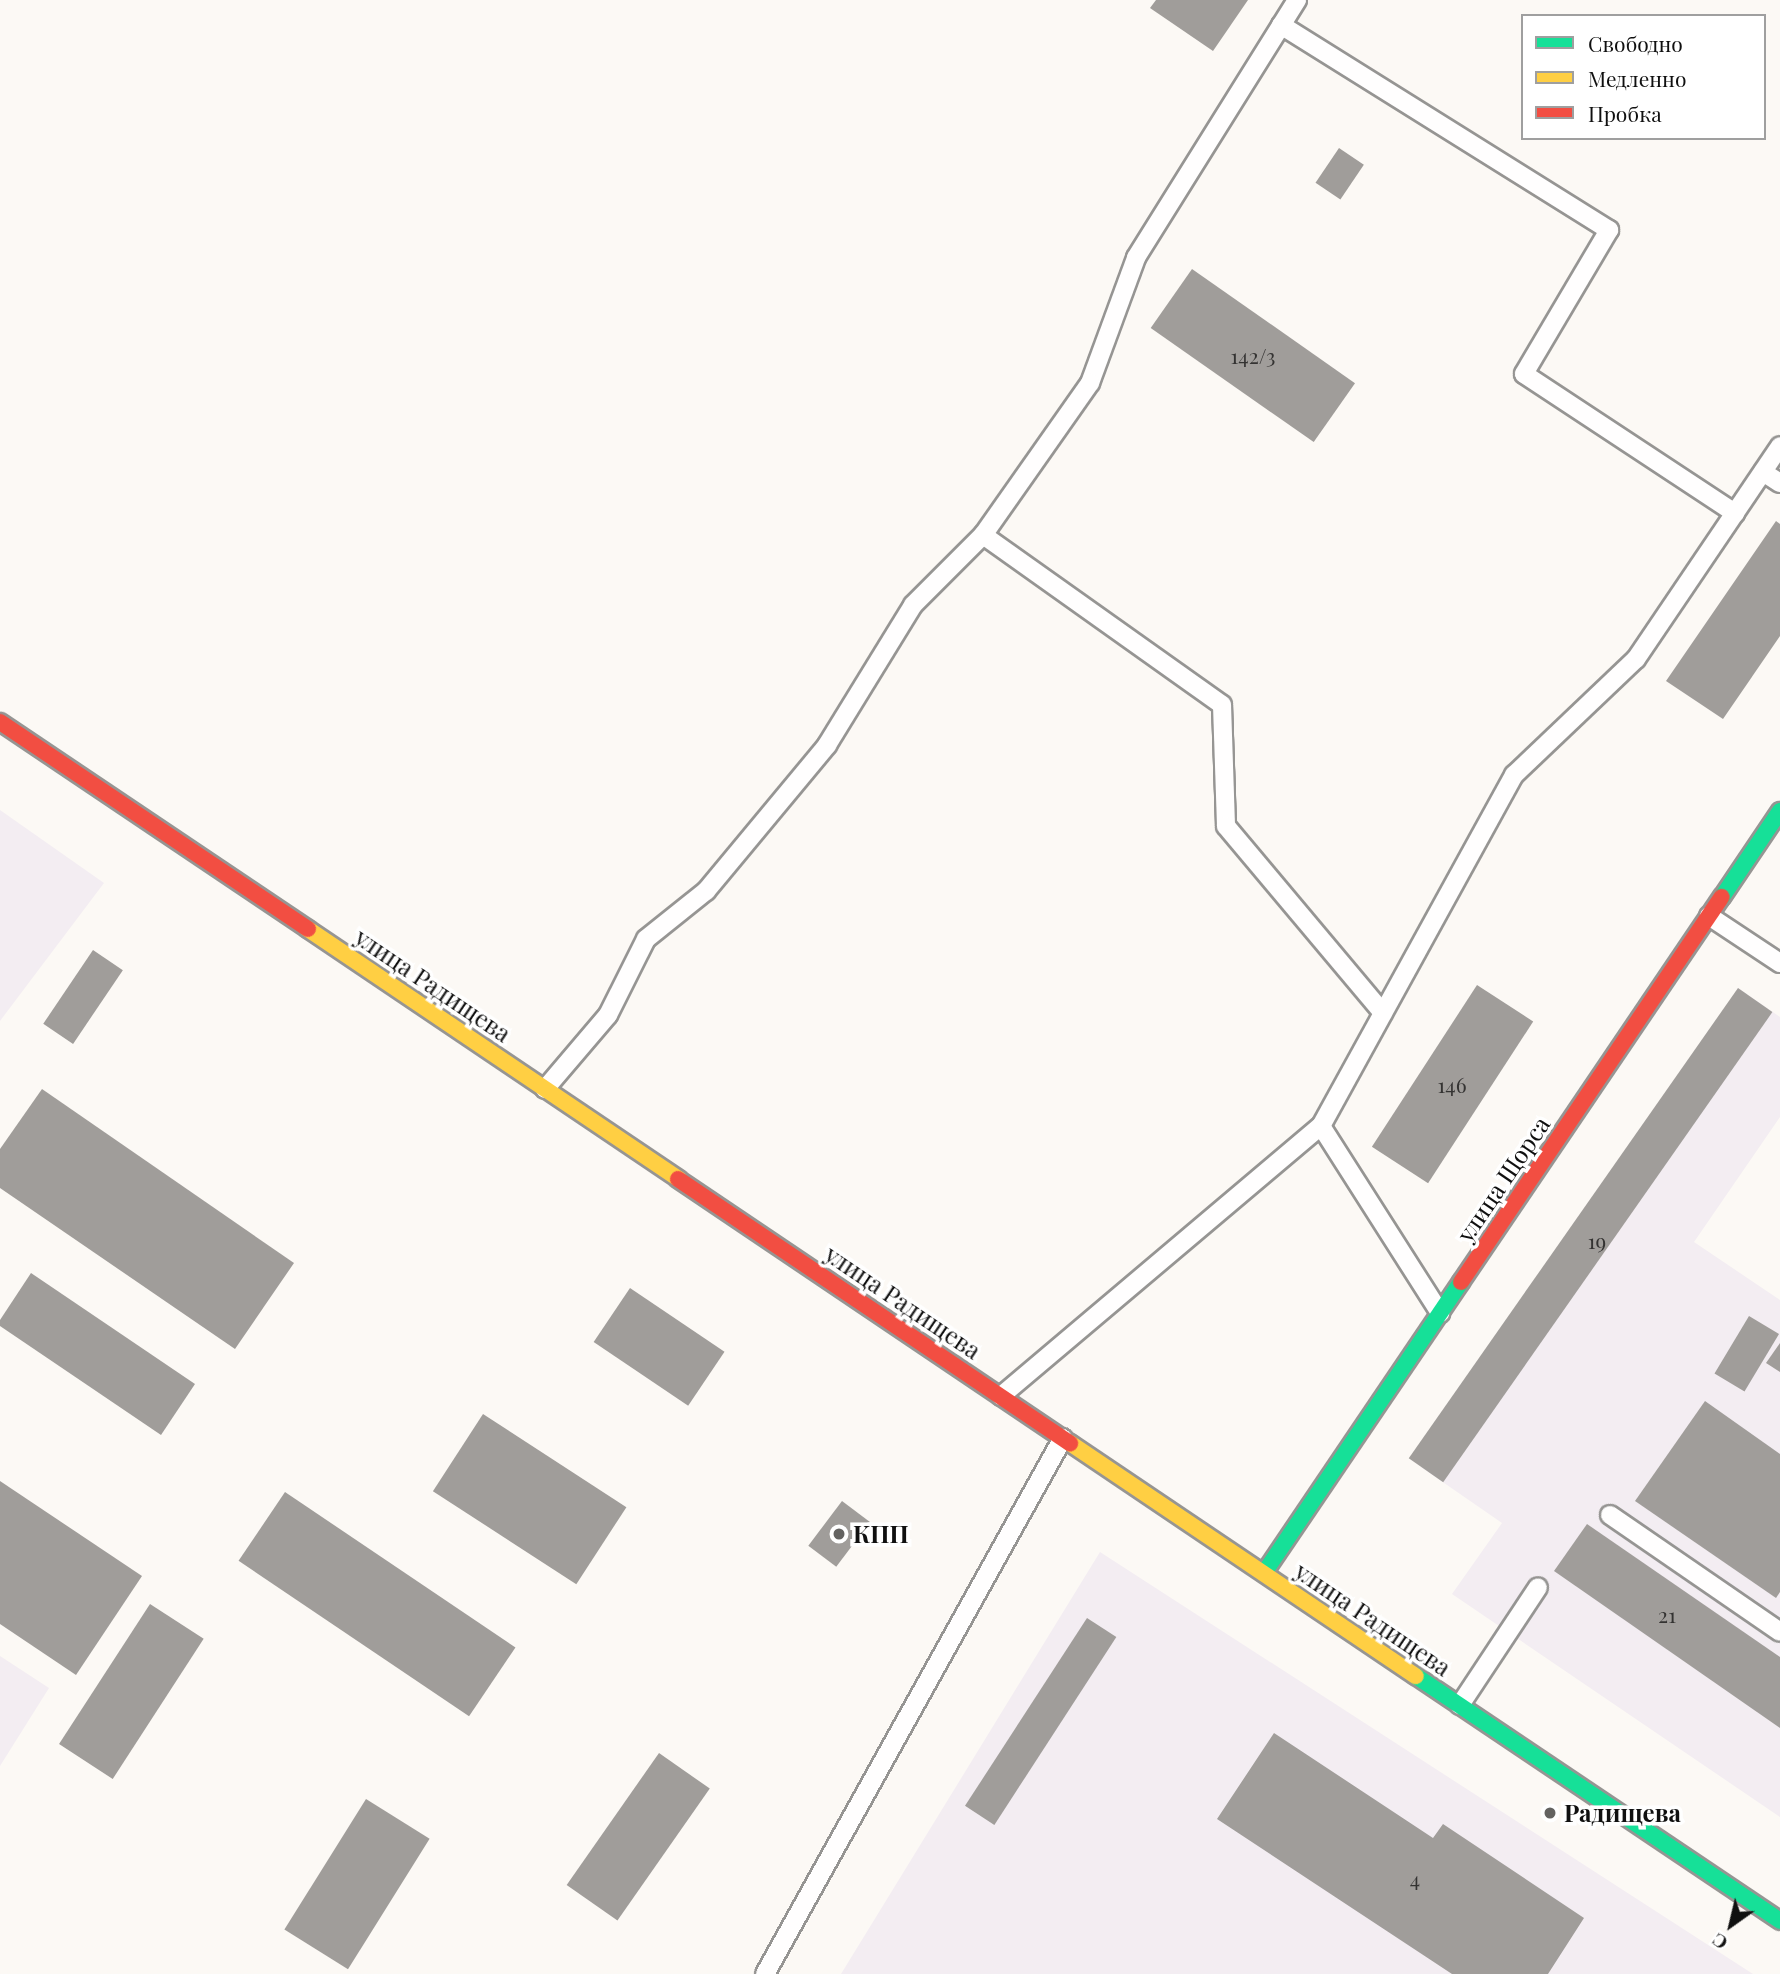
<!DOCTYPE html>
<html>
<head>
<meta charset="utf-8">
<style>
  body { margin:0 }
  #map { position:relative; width:1780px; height:1974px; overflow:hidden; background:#fcf9f5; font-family:"Playfair Display",serif }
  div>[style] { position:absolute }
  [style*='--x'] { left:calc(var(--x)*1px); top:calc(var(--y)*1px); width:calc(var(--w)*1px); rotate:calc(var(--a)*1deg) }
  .industrial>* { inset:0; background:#f3edf2 }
  .building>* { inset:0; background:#a09d9a; transform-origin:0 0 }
  .roads { filter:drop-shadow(2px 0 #969593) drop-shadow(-2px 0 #969593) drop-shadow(0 2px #969593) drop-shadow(0 -2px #969593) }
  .lane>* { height:18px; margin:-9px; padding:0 9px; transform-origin:9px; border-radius:9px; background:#fffefe }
  .fast>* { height:16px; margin:-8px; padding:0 8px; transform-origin:8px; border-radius:8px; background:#16e098 }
  .slow>* { height:16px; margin:-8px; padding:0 8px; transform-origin:8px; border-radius:8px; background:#ffcf43 }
  .jam>* { height:16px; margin:-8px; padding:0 8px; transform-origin:8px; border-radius:8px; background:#f24e42 }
  .dots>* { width:19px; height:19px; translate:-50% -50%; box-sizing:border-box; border:4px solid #fff; border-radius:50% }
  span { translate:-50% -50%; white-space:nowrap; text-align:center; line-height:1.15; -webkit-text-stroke:7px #fff; paint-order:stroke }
  .number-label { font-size:21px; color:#343332 }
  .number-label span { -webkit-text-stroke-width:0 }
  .street-label { font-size:24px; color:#101010 }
  .poi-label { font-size:24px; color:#101010; font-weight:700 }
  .left { translate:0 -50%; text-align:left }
  .legend { position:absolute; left:1521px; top:14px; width:245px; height:126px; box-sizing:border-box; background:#fff; border:2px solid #9f9f9f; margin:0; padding:9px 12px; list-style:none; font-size:21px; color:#101010 }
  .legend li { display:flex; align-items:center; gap:14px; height:35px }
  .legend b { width:35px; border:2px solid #9f9f9f }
  .north { position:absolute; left:1696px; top:1890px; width:70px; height:70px; -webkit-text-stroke:5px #fff; paint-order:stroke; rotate:214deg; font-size:19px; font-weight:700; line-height:28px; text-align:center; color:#101010 }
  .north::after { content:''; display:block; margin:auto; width:24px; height:32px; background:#101010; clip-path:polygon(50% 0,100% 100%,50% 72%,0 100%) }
</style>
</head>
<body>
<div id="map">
  <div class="industrial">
    <i style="clip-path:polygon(0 810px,104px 883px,0 1021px)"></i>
    <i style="clip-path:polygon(1738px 988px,1780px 1017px,1780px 1117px,1694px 1242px,1780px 1300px,1780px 1817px,1452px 1594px,1502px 1523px,1421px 1467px)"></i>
    <i style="clip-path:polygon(1100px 1552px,1753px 1974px,841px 1974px)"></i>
    <i style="clip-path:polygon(0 1656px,49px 1688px,0 1766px)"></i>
  </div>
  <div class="building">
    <i style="clip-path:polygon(1156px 0,1248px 0,1213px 51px,1150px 8px)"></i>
    <i style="left:1339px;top:148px;width:30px;height:42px;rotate:34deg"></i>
    <i style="left:1192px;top:269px;width:199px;height:72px;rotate:35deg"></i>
    <i style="clip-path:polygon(1776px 521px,1780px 524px,1780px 636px,1723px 719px,1666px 681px)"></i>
    <i style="left:93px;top:950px;width:36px;height:89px;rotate:34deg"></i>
    <i style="left:1477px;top:985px;width:67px;height:193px;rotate:33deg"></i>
    <i style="left:1738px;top:988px;width:42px;height:574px;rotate:35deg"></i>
    <i style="clip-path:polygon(42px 1089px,294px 1263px,235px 1349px,0 1188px,0 1149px)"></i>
    <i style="clip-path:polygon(31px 1273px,195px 1384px,161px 1435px,0 1326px,0 1320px)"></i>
    <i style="left:630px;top:1288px;width:114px;height:65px;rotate:34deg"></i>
    <i style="left:1749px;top:1316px;width:35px;height:67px;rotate:31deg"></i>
    <i style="clip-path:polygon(1780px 1343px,1780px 1372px,1766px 1363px)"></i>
    <i style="clip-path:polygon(1705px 1401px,1780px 1454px,1780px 1592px,1776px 1598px,1635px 1501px)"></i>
    <i style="left:483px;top:1414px;width:171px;height:92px;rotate:33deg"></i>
    <i style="clip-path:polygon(0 1481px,142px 1576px,76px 1675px,0 1624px)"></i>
    <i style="left:285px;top:1492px;width:278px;height:83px;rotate:34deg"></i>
    <i style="left:842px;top:1501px;width:35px;height:56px;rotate:37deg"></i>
    <i style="clip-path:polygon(1587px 1524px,1780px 1657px,1780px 1728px,1554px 1571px)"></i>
    <i style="left:150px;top:1604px;width:64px;height:167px;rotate:33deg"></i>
    <i style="left:1087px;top:1618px;width:35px;height:224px;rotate:33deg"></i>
    <i style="clip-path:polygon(1274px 1733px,1433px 1838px,1443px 1824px,1584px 1918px,1548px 1974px,1452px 1974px,1217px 1819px)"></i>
    <i style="left:659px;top:1753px;width:62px;height:161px;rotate:35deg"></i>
    <i style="left:366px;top:1799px;width:75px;height:154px;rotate:32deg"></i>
  </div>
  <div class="roads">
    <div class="lane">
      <i style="--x:1297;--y:0;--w:304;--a:122"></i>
      <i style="--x:1136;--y:258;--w:133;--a:110.2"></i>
      <i style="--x:1090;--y:383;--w:186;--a:125.1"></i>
      <i style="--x:983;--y:535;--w:293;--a:35.4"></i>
      <i style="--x:1222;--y:705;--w:121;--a:88.1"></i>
      <i style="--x:1226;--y:826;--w:244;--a:50"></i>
      <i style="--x:1281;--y:25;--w:387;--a:32"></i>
      <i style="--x:1609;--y:230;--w:167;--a:120.6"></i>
      <i style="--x:1524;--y:374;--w:253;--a:33.4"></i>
      <i style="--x:1763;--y:472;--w:20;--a:33"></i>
      <i style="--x:1709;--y:916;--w:85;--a:33.5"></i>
      <i style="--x:545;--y:1089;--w:97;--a:-49.6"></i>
      <i style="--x:608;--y:1015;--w:85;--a:-63.4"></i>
      <i style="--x:646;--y:939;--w:77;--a:-38.7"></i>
      <i style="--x:706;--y:891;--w:190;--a:-50.3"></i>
      <i style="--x:827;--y:745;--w:164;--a:-58.4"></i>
      <i style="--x:913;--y:605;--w:99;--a:-45"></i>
      <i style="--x:1321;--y:1126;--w:222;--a:57.5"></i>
      <i style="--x:1001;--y:1396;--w:419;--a:-40.2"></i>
      <i style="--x:1321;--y:1126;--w:401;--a:-61.2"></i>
      <i style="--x:1514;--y:775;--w:168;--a:-43.6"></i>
      <i style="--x:1636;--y:659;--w:257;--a:-55.9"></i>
      <i style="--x:1610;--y:1515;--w:206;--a:34.5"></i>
      <i style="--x:1460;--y:1705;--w:141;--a:-56.5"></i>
      <i style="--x:765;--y:1974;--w:613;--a:-60.93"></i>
    </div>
    <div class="fast">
      <i style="--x:1722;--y:897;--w:104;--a:-56"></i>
      <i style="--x:1264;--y:1573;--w:351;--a:-55.9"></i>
      <i style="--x:1416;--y:1676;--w:439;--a:33.9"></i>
    </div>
    <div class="slow">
      <i style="--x:308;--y:929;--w:447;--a:34"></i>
      <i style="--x:1070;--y:1443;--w:417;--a:34"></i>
    </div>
    <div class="jam">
      <i style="--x:0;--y:722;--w:371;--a:33.9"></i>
      <i style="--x:678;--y:1179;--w:473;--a:34"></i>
      <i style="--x:1461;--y:1282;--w:465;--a:-55.9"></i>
    </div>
  </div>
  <div class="dots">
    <i style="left:839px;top:1534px;background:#636260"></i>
    <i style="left:1550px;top:1813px;background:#636260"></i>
  </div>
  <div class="number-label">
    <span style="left:1253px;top:355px">142/3</span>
    <span style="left:1452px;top:1084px">146</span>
    <span style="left:1597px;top:1240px">19</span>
    <span style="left:1667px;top:1614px">21</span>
    <span style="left:1415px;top:1878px">4</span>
  </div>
  <div class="street-label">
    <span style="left:433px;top:985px;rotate:34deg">улица Радищева</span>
    <span style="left:1503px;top:1179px;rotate:-56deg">улица Щорса</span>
    <span style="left:903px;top:1302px;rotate:34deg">улица Радищева</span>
    <span style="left:1373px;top:1619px;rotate:34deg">улица Радищева</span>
  </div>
  <div class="poi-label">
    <span class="left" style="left:853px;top:1534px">КПП</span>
    <span class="left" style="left:1564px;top:1813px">Радищева</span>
  </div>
  <ul class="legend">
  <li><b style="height:9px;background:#16e098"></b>Свободно</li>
  <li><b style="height:9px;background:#ffcf43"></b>Медленно</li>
  <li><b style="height:9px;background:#f24e42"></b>Пробка</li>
  </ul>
  <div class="north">С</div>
</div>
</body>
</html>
